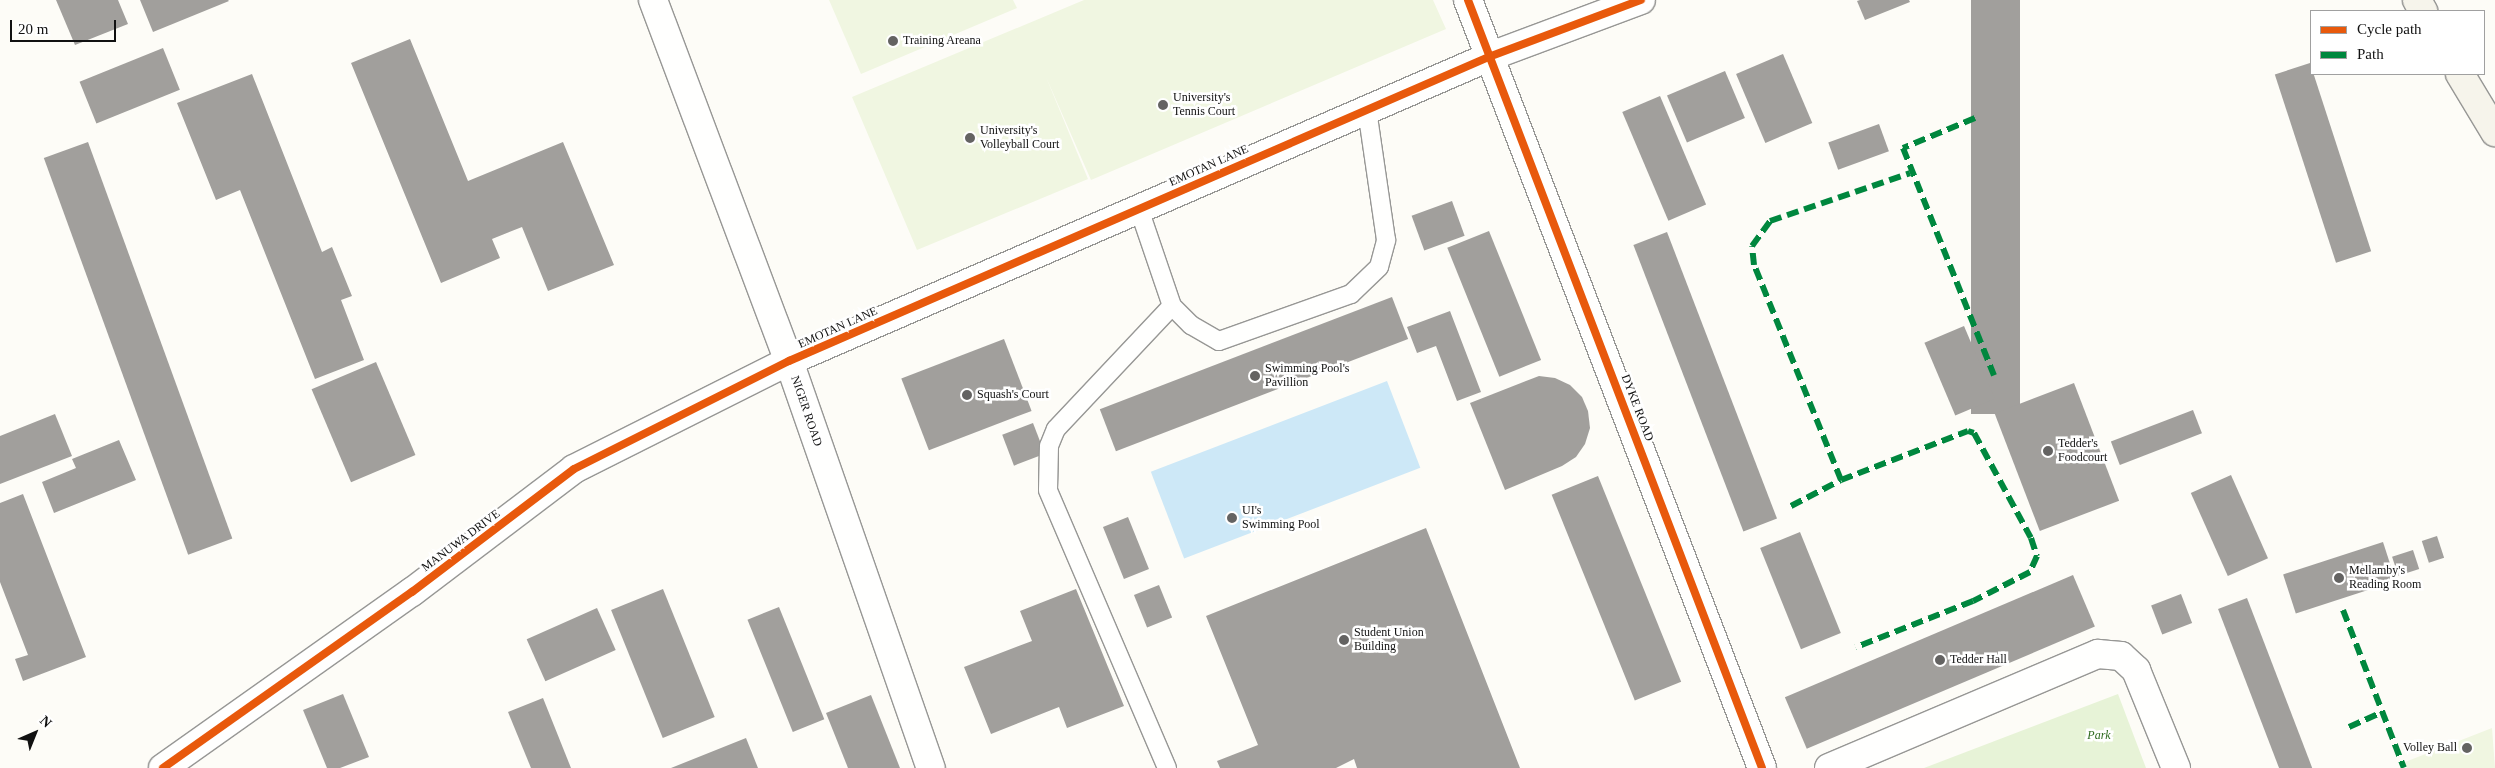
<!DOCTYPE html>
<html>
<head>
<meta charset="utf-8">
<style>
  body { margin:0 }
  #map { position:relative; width:2495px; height:768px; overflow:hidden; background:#fdfcf7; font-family:"Times New Roman",serif }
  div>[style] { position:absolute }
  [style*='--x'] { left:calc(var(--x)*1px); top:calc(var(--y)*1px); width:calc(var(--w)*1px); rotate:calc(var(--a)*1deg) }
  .green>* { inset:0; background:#e7f3d7 }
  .pitch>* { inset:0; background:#f0f6e1 }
  .water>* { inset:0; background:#cde8f7; transform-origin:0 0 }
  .building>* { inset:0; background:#a19f9c; transform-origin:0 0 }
  .roads { filter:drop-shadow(1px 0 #979795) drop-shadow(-1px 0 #979795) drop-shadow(0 1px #979795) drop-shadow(0 -1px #979795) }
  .lane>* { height:18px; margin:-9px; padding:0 9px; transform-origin:9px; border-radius:9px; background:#fffffe }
  .street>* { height:28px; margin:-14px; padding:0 14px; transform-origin:14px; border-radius:14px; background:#fffffe }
  .secondary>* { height:28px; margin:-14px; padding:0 14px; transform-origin:14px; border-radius:14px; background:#f6f4eb }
  .quiet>* { height:6px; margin-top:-3px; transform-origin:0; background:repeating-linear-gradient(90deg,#00873e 0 12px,transparent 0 18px) }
  .cycleway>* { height:8px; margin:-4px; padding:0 4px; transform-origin:4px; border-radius:4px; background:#e8590c }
  .dots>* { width:14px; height:14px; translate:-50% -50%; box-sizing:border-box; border:2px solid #fff; border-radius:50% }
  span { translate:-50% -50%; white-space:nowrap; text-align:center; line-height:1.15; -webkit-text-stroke:5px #fff; paint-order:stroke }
  .poi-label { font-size:12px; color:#111 }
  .left { translate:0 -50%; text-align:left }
  .right { translate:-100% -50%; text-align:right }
  .street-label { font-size:12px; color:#111 }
  .park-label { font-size:12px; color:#2f6b1f; font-style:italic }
  .legend { position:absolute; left:2310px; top:10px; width:175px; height:65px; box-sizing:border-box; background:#fff; border:1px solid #a0a0a0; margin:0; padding:6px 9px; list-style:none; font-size:15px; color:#111 }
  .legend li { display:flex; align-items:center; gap:10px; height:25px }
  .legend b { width:25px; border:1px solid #a0a0a0 }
  .north { position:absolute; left:10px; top:708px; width:50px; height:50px; -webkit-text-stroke:4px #fff; paint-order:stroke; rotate:44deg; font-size:14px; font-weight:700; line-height:20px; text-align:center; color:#111 }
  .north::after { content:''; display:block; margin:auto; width:18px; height:22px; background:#111; clip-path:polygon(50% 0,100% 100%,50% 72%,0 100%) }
  .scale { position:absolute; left:10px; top:20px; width:106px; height:22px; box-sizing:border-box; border:2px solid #111; border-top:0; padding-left:6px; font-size:15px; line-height:18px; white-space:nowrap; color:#111; -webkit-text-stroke:4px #fff; paint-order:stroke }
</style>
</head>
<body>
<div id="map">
  <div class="green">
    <i style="clip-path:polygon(2118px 694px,2146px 768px,1924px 768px)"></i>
  </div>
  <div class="pitch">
    <i style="clip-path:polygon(829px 0,1013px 0,1017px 8px,861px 74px)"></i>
    <i style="clip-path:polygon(1084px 0,1433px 0,1446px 29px,1091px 180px,1046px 77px,1088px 179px,917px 250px,852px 97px)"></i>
    <i style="clip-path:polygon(2492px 728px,2495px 768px,2407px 768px,2405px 762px)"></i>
  </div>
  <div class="water">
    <i style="left:1387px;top:381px;width:93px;height:253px;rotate:69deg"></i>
  </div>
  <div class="building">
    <i style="clip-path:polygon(56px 0,118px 0,128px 24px,75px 45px)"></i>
    <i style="clip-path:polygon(140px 0,228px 0,229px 1px,153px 32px)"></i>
    <i style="clip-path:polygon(1860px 0,1909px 0,1910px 2px,1865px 20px,1857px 1px)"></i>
    <i style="left:1971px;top:0;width:49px;height:414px"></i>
    <i style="clip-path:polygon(410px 39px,468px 181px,563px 142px,614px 265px,548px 291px,522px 227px,492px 239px,500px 258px,441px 283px,351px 63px)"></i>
    <i style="left:163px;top:48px;width:45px;height:90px;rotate:68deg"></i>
    <i style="left:1783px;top:54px;width:75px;height:51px;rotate:67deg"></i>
    <i style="left:2310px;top:63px;width:198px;height:37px;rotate:72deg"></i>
    <i style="left:1725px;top:71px;width:51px;height:63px;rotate:67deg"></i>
    <i style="clip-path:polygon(252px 74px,322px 252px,332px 247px,352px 296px,341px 300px,364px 360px,315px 379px,240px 190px,216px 200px,177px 103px)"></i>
    <i style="left:1660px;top:96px;width:118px;height:41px;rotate:67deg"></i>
    <i style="left:1879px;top:124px;width:29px;height:54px;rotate:70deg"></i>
    <i style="left:88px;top:142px;width:422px;height:47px;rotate:70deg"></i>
    <i style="left:1452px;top:201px;width:37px;height:43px;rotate:70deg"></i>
    <i style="left:1489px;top:231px;width:139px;height:45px;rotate:68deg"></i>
    <i style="left:1667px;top:232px;width:307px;height:36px;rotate:69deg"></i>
    <i style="left:1392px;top:297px;width:45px;height:313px;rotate:69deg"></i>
    <i style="clip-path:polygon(1450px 311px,1481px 392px,1457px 401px,1436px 346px,1417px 353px,1407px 327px)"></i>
    <i style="left:1964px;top:326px;width:79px;height:43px;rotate:67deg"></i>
    <i style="left:1004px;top:339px;width:77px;height:110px;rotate:69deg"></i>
    <i style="left:376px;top:362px;width:101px;height:70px;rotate:67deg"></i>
    <i style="clip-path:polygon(1539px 376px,1555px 378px,1570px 385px,1582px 397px,1588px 411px,1590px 428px,1585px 444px,1576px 457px,1562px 466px,1505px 490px,1470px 403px)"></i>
    <i style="left:2074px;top:383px;width:126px;height:85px;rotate:69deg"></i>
    <i style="left:2193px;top:410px;width:25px;height:88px;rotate:69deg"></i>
    <i style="clip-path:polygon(55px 414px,72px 456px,0 484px,0 436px)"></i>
    <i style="left:1033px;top:423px;width:33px;height:33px;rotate:69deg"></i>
    <i style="clip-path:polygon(119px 440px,136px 480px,54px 513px,42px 482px,76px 468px,72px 459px)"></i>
    <i style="left:2231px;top:475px;width:91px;height:44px;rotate:66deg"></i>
    <i style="left:1598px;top:476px;width:222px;height:50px;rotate:68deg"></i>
    <i style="clip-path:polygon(23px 494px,86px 657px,23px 681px,15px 659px,28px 655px,0 582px,0 503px)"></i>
    <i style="left:1128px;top:517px;width:56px;height:27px;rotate:68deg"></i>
    <i style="clip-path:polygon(1426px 528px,1520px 768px,1357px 768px,1354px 759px,1336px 768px,1220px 768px,1217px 761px,1258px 745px,1206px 616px)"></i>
    <i style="left:1800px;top:532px;width:109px;height:43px;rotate:68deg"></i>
    <i style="left:2437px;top:536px;width:23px;height:16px;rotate:72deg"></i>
    <i style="left:2383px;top:542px;width:41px;height:105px;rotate:72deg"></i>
    <i style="left:2413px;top:550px;width:20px;height:22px;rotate:72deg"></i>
    <i style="left:2073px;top:575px;width:56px;height:313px;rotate:67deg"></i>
    <i style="left:1159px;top:585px;width:35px;height:27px;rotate:68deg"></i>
    <i style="left:663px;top:589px;width:138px;height:56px;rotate:68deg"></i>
    <i style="clip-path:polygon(1076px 589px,1124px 706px,1067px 728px,1059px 707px,991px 734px,964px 667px,1032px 641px,1020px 611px)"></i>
    <i style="left:2181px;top:594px;width:31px;height:32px;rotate:69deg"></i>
    <i style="left:2247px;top:598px;width:182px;height:31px;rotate:69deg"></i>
    <i style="left:779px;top:607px;width:121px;height:34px;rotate:68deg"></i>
    <i style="left:597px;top:608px;width:46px;height:77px;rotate:66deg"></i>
    <i style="clip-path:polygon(343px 694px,369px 757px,340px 768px,327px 768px,303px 710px)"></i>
    <i style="clip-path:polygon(871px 695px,900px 768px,848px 768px,826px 713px)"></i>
    <i style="clip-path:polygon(543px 698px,571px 768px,531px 768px,508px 712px)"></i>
    <i style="clip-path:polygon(746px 738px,758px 768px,671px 768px)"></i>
  </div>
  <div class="roads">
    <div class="lane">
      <i style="--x:1139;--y:209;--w:102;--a:71.2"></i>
      <i style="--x:1172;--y:306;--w:27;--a:45"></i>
      <i style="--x:1191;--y:325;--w:32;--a:30"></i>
      <i style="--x:1219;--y:341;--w:140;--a:-19.6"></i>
      <i style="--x:1351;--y:294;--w:39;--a:-44"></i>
      <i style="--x:1379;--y:267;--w:28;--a:-75"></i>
      <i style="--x:1386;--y:240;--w:131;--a:-98.3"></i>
      <i style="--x:1167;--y:768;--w:302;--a:-113.2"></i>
      <i style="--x:1048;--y:490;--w:44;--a:-88.7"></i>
      <i style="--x:1049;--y:446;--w:18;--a:-68"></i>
      <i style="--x:1056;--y:429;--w:169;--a:-46.7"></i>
    </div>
    <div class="street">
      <i style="--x:653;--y:0;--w:386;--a:69.4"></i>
      <i style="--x:789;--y:361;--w:431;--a:70.8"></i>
      <i style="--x:1468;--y:0;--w:822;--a:69.05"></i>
      <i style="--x:163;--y:768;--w:305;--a:-35.3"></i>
      <i style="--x:412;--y:592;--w:203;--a:-37.2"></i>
      <i style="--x:574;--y:469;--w:241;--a:-26.7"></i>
      <i style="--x:789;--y:361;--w:765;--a:-23.48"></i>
      <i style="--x:1491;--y:56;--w:160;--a:-20.5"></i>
      <i style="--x:1829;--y:768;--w:292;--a:-23"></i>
      <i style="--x:2098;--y:654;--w:23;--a:5"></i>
      <i style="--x:2121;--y:656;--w:21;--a:43"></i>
      <i style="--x:2136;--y:670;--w:106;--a:67.8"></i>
    </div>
    <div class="secondary">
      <i style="--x:2417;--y:0;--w:13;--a:61"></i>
      <i style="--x:2460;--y:74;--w:68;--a:58.9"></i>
    </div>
  </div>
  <div class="quiet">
    <i style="--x:1975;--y:118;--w:78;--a:157.4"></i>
    <i style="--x:1903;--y:148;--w:245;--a:68.2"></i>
    <i style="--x:1841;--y:480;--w:232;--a:-112"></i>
    <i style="--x:1754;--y:265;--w:19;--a:-96"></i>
    <i style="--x:1752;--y:246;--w:31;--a:-54"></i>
    <i style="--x:1770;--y:221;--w:148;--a:-18.9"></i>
    <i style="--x:1791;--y:506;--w:56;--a:-27.5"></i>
    <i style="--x:1841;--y:480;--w:136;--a:-21.1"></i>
    <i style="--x:1968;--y:431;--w:6;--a:18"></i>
    <i style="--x:1974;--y:433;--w:119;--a:61.5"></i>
    <i style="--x:2031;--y:538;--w:19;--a:72"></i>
    <i style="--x:2037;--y:556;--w:17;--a:114"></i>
    <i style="--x:2030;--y:572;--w:64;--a:153"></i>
    <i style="--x:1973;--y:601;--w:126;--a:158.5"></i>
    <i style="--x:2343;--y:610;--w:169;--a:68.9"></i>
    <i style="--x:2349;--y:727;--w:36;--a:-24"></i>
  </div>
  <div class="cycleway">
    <i style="--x:1468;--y:0;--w:822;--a:69.05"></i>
    <i style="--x:163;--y:768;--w:305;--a:-35.3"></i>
    <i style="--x:412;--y:592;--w:203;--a:-37.2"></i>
    <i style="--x:574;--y:469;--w:241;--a:-26.7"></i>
    <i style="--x:789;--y:361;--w:765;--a:-23.48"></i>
    <i style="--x:1491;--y:56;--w:160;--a:-20.5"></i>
  </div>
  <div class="dots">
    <i style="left:893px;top:41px;background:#646362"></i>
    <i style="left:1163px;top:105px;background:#646362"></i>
    <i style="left:970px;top:138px;background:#646362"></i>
    <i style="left:1255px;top:376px;background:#646362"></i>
    <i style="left:967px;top:395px;background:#646362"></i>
    <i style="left:2048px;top:451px;background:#646362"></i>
    <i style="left:1232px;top:518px;background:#646362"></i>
    <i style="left:2339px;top:578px;background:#646362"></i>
    <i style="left:1344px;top:640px;background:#646362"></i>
    <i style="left:1940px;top:660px;background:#646362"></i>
    <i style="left:2467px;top:748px;background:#646362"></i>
  </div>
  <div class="poi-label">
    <span class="left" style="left:903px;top:41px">Training Areana</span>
    <span class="left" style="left:1173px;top:105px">University's<br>Tennis Court</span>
    <span class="left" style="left:980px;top:138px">University's<br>Volleyball Court</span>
    <span class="left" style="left:1265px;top:376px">Swimming Pool's<br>Pavillion</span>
    <span class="left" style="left:977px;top:395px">Squash's Court</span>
    <span class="left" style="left:2058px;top:451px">Tedder's<br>Foodcourt</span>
    <span class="left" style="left:1242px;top:518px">UI's<br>Swimming Pool</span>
    <span class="left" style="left:2349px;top:578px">Mellamby's<br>Reading Room</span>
    <span class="left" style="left:1354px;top:640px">Student Union<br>Building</span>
    <span class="left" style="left:1950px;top:660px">Tedder Hall</span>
    <span class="right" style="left:2457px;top:748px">Volley Ball</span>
  </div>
  <div class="street-label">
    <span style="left:1209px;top:166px;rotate:-24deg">EMOTAN LANE</span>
    <span style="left:838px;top:328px;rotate:-24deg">EMOTAN LANE</span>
    <span style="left:1637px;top:408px;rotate:69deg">DYKE ROAD</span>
    <span style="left:806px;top:411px;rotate:71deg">NIGER ROAD</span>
    <span style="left:461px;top:541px;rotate:-37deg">MANUWA DRIVE</span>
  </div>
  <div class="park-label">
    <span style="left:2099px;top:736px">Park</span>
  </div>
  <ul class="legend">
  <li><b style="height:6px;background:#e8590c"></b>Cycle path</li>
  <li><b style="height:6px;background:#00873e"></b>Path</li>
  </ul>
  <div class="north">N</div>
  <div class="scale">20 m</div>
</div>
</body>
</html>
